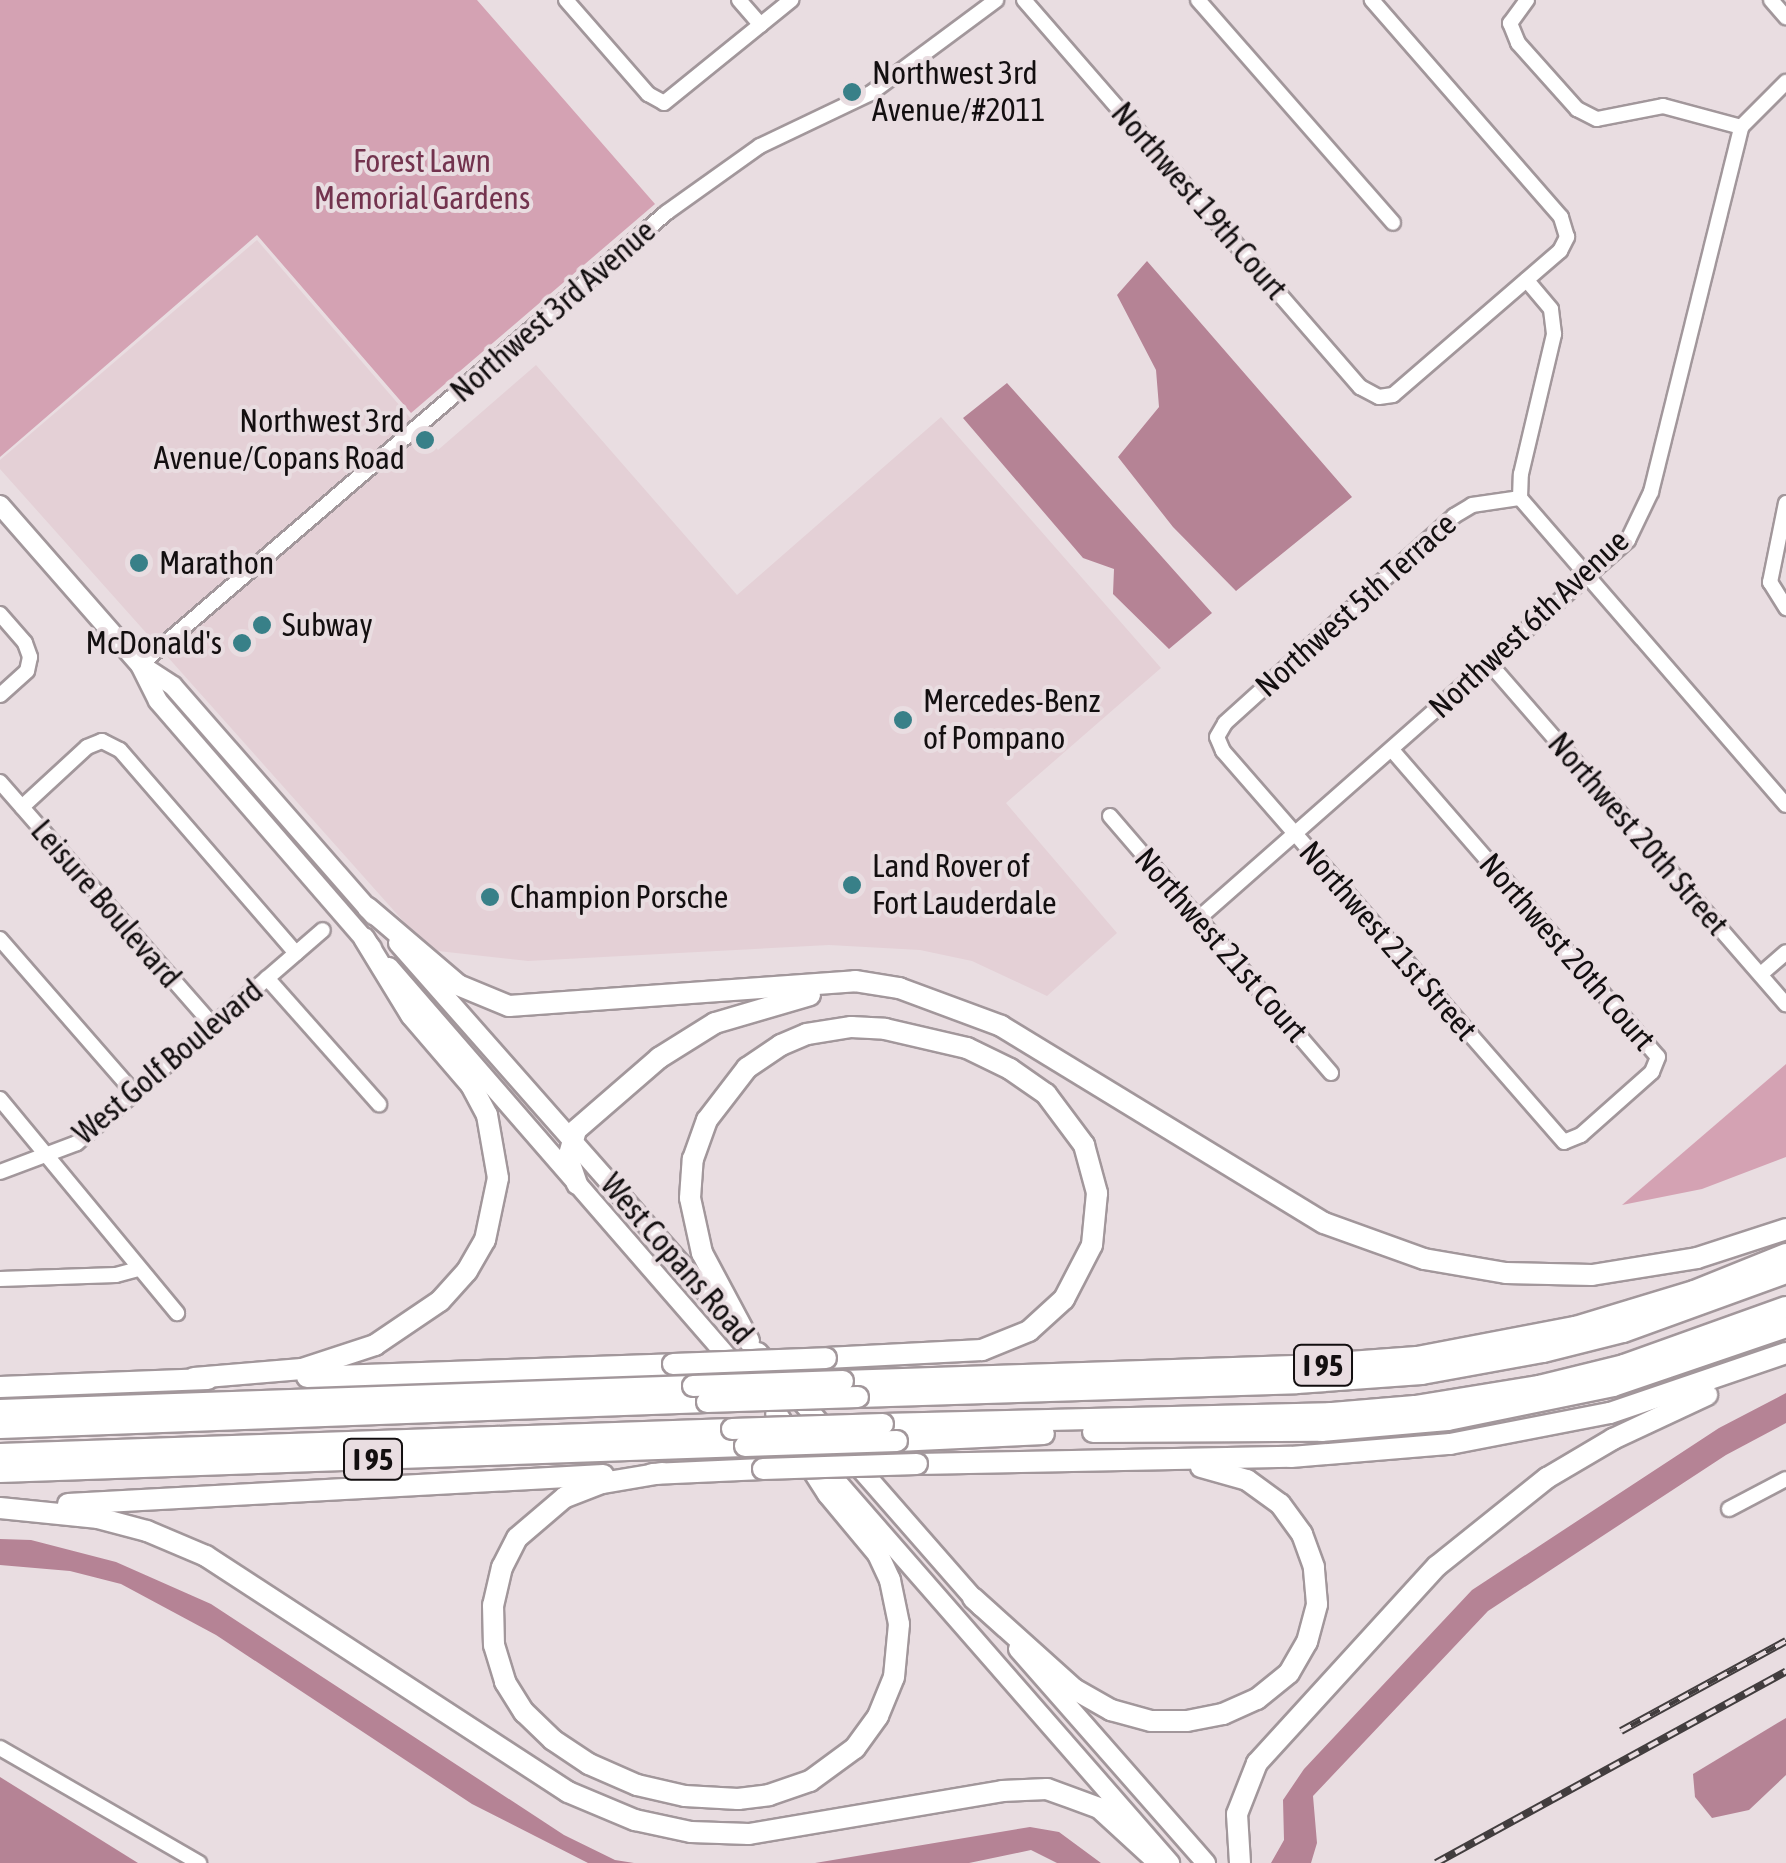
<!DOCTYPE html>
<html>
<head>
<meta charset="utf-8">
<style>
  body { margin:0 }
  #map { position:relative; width:1786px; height:1863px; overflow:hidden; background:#e9dde1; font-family:"Asap Condensed",sans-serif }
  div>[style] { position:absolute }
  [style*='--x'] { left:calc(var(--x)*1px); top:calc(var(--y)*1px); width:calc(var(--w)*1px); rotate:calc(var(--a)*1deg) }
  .built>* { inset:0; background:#e4d0d6 }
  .green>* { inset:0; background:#d4a2b3 }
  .water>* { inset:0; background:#b58395 }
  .roads { filter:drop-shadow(2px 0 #a2979b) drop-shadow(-2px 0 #a2979b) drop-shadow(0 2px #a2979b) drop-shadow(0 -2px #a2979b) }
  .minor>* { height:14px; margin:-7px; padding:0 7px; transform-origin:7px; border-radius:7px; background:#fff }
  .major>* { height:18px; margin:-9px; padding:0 9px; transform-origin:9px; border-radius:9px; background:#fff }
  .highway>* { height:20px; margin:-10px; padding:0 10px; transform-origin:10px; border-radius:10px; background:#fff }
  .rail>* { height:8px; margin-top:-4px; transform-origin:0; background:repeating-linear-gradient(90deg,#e9dde1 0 11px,#423d3e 0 22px); box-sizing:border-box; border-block:2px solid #423d3e }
  .bridges { filter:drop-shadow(2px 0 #a2979b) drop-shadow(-2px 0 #a2979b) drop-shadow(0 2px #a2979b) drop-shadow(0 -2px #a2979b) }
  .highway-bridge>* { height:20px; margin:-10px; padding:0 10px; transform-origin:10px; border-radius:10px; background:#fff }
  .dots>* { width:28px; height:28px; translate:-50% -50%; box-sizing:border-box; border:5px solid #e9dde1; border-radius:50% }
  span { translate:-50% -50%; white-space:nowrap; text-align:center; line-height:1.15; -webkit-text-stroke:8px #e9dde1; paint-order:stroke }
  .shield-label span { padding:2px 8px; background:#e9dde1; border:2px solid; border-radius:8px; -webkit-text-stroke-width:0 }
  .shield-label { font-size:30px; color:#130f10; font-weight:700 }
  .poi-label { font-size:32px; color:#130f10 }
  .left { translate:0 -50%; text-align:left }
  .right { translate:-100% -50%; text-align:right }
  .park-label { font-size:32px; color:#73334e }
  .street-label { font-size:32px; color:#130f10 }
</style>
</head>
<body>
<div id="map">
  <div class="built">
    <i style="clip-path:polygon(257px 240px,438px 450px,536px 365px,737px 595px,941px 417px,1161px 668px,1006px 803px,1117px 933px,1047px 996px,972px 961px,920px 950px,829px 945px,528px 961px,429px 950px,0 469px,0 460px)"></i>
  </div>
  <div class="green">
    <i style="clip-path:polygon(0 0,477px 0,655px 204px,411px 413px,257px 235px,0 457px)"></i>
    <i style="clip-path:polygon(1786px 1064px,1786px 1157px,1702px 1189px,1622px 1205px)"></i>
  </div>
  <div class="water">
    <i style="clip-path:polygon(1147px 261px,1352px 497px,1236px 591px,1173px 527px,1118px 457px,1159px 407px,1156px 370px,1117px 295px)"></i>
    <i style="clip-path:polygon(1007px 383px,1212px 613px,1169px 649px,1113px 594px,1114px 569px,1083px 558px,963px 418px)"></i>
    <i style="clip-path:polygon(1786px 1393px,1786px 1423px,1726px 1455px,1488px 1611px,1313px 1796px,1317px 1843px,1311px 1863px,1271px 1863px,1284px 1840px,1283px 1800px,1304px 1769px,1472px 1590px,1719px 1428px)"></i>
    <i style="clip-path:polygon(0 1539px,31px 1540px,116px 1562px,211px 1604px,564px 1835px,615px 1860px,634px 1863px,588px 1863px,472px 1804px,216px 1635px,121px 1584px,70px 1571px,0 1565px)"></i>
    <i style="clip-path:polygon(1786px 1718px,1786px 1775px,1749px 1810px,1712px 1818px,1695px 1797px,1693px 1774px)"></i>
    <i style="clip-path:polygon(0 1777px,138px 1863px,0 1863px)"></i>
    <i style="clip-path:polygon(1030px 1827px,1059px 1832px,1101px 1863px,1057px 1863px,1031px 1850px,969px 1863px,815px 1863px)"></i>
  </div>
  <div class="roads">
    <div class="minor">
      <i style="--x:566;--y:0;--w:125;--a:48.9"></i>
      <i style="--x:648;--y:94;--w:18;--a:29"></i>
      <i style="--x:664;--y:103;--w:164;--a:-39"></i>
      <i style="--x:739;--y:0;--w:33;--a:49"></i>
      <i style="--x:1024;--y:0;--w:513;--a:49.03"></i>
      <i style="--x:1360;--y:387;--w:21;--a:28"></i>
      <i style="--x:1379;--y:397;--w:14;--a:-8"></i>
      <i style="--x:1393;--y:395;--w:221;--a:-40.8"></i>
      <i style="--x:1560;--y:251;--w:16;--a:-63"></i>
      <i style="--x:1567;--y:237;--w:21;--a:-107"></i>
      <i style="--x:1561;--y:217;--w:288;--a:-131.1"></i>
      <i style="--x:1198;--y:0;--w:296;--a:48.8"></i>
      <i style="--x:1527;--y:0;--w:29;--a:126"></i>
      <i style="--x:1510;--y:23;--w:22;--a:68"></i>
      <i style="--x:1518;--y:43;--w:89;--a:48.2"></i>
      <i style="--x:1577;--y:109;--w:22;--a:27"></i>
      <i style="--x:1597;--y:119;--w:67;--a:-11.1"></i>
      <i style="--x:1663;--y:106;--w:81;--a:15.1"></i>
      <i style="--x:1771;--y:0;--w:23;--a:49"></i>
      <i style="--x:1520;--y:498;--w:406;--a:49.1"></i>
      <i style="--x:1786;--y:503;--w:81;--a:101.4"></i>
      <i style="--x:1770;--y:582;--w:31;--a:58"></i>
      <i style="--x:0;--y:614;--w:38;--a:49"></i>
      <i style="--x:25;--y:643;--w:15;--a:70"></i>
      <i style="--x:30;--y:657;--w:14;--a:102"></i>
      <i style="--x:27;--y:671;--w:36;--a:138"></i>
      <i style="--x:1490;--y:664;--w:451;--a:49"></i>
      <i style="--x:140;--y:665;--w:694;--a:-40.67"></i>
      <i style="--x:666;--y:213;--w:115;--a:-35.5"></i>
      <i style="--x:760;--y:146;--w:123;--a:-25.5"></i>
      <i style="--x:871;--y:93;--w:156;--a:-36.6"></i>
      <i style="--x:1392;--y:750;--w:406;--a:49.1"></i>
      <i style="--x:1658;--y:1057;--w:16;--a:112"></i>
      <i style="--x:1652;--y:1072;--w:95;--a:138.4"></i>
      <i style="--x:1581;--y:1135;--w:18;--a:158"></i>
      <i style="--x:1564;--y:1142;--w:519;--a:-131.09"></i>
      <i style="--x:1223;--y:751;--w:15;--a:-113"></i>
      <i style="--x:1217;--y:737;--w:16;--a:-60"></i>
      <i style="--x:1225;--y:723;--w:309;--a:-42.1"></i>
      <i style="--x:1454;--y:516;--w:21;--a:-31"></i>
      <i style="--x:1472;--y:505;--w:49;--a:-8.3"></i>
      <i style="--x:1520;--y:498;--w:24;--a:-88"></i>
      <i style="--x:1521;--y:474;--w:144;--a:-76.7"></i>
      <i style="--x:1554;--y:334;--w:25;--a:-97"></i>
      <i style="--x:1551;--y:309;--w:38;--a:-130"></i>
      <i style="--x:0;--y:782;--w:323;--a:48.8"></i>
      <i style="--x:22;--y:807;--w:88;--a:-42.7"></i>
      <i style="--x:87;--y:747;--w:16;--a:-22"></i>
      <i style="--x:102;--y:741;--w:20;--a:27"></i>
      <i style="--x:120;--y:750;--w:269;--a:49.1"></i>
      <i style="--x:1110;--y:816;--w:339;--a:49.3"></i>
      <i style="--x:1199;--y:918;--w:572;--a:-41.38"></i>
      <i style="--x:1628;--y:540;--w:53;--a:-64.4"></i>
      <i style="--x:1651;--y:492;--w:376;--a:-76.1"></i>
      <i style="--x:1741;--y:127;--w:64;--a:-45"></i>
      <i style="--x:0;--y:939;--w:206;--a:48.9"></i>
      <i style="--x:1761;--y:974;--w:33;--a:-41"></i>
      <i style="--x:267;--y:978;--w:169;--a:48.4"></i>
      <i style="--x:0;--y:1099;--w:278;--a:50.4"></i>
      <i style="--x:0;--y:1172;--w:82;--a:-20.6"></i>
      <i style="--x:77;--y:1143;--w:325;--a:-40.9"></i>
      <i style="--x:0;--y:1279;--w:116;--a:-2"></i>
      <i style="--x:116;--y:1275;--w:24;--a:-15"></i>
      <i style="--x:1729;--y:1509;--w:64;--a:-27.8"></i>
      <i style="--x:0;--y:1748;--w:230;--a:30"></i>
    </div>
    <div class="major">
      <i style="--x:0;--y:505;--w:213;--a:48.8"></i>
      <i style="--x:140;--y:665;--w:40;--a:63.4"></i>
      <i style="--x:158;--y:701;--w:327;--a:49.1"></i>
      <i style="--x:141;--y:665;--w:38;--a:33"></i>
      <i style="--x:173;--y:686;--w:305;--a:48.8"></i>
      <i style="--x:398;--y:943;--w:509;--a:48.58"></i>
      <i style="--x:389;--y:967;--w:534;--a:49.03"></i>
      <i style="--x:758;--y:1352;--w:339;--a:48.8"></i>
      <i style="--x:819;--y:1461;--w:534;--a:48.87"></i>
      <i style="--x:1018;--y:1649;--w:285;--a:48.7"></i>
    </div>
    <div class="highway">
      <i style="--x:368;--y:908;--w:118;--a:40.5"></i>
      <i style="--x:458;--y:985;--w:55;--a:22.4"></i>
      <i style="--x:509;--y:1006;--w:347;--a:-4.1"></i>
      <i style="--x:855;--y:981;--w:45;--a:9"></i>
      <i style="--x:899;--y:988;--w:109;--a:20.4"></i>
      <i style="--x:1001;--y:1026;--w:378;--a:31.4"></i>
      <i style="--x:1324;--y:1223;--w:106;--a:19.8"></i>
      <i style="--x:1424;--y:1259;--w:83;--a:9.7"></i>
      <i style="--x:1506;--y:1273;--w:86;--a:1.3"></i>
      <i style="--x:1592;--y:1275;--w:106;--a:-9.2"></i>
      <i style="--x:1697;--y:1258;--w:94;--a:-18"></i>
      <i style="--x:577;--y:1184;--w:28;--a:-109"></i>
      <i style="--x:568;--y:1158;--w:29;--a:-74"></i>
      <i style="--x:576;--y:1130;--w:110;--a:-40.9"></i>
      <i style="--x:659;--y:1058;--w:66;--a:-32"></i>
      <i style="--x:715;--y:1023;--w:99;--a:-16.4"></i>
      <i style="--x:749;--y:1341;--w:100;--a:-118.1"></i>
      <i style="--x:702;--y:1253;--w:56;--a:-102.3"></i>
      <i style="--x:690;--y:1198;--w:39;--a:-86"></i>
      <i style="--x:693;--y:1159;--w:41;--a:-70.3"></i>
      <i style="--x:707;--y:1120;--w:66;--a:-52.4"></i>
      <i style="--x:747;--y:1068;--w:41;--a:-34.1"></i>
      <i style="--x:781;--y:1045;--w:28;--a:-23"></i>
      <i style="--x:807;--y:1034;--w:45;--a:-9"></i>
      <i style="--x:851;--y:1027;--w:34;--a:3"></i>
      <i style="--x:885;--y:1029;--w:84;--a:13"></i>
      <i style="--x:967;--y:1048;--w:48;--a:26"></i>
      <i style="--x:1010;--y:1069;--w:44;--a:34.8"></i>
      <i style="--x:1046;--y:1094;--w:64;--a:53.3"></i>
      <i style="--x:1084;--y:1145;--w:50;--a:74.8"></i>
      <i style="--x:1097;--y:1193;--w:52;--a:95.5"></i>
      <i style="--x:1092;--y:1245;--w:61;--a:117.4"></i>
      <i style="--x:1064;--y:1299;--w:47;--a:137.6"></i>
      <i style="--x:1029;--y:1331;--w:51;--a:158"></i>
      <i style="--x:982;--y:1350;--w:156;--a:177.1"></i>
      <i style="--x:307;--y:1377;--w:366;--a:-2"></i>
      <i style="--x:194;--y:1378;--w:108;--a:-4.8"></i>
      <i style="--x:302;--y:1369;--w:77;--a:-18.2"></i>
      <i style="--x:375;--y:1345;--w:78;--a:-34.1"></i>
      <i style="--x:440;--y:1301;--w:40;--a:-48"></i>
      <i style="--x:467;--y:1271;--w:36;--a:-60"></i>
      <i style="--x:485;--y:1240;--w:63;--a:-78.2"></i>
      <i style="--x:498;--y:1178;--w:64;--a:-99.9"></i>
      <i style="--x:487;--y:1115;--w:34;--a:-118"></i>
      <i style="--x:471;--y:1085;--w:92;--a:-130.6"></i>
      <i style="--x:411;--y:1015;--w:90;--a:-121.4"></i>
      <i style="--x:843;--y:1381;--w:451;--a:-1.9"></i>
      <i style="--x:1294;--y:1366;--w:123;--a:-4.2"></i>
      <i style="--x:1417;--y:1357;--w:161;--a:-10.8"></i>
      <i style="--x:1575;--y:1327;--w:124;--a:-16.8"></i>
      <i style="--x:1694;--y:1291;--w:99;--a:-21.9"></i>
      <i style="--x:0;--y:1387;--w:208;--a:-2.2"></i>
      <i style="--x:858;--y:1397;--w:439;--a:-1.8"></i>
      <i style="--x:1297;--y:1383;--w:125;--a:-4.1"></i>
      <i style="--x:1422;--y:1374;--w:123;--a:-10.3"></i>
      <i style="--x:1543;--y:1352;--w:82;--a:-14"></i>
      <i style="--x:1623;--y:1332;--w:173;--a:-19.9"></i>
      <i style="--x:0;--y:1410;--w:693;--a:-1.98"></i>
      <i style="--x:883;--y:1424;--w:449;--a:-1.4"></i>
      <i style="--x:1332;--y:1413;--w:83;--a:-4.8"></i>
      <i style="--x:1415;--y:1406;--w:126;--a:-9.2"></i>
      <i style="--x:1539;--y:1386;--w:88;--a:-13.9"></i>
      <i style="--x:1624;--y:1365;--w:172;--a:-19.7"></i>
      <i style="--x:0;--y:1428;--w:707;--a:-2.11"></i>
      <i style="--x:1093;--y:1432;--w:229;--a:-0.3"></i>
      <i style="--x:1322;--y:1431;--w:126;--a:-5"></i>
      <i style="--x:1448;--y:1420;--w:168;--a:-11.6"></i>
      <i style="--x:1613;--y:1386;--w:183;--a:-18.8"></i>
      <i style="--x:897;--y:1441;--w:147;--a:-2.7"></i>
      <i style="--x:0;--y:1454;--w:732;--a:-1.96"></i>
      <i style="--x:917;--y:1464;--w:374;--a:-1.1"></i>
      <i style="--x:1291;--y:1457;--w:160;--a:-4.7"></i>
      <i style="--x:1450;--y:1444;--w:163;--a:-11"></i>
      <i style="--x:1610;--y:1413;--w:186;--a:-18.8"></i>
      <i style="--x:0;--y:1472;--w:745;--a:-2"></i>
      <i style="--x:662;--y:1473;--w:61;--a:170.5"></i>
      <i style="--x:602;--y:1483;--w:40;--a:159"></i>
      <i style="--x:565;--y:1497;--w:63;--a:139.5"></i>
      <i style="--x:517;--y:1538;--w:33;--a:117"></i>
      <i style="--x:502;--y:1567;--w:39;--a:103"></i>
      <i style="--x:493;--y:1605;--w:40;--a:88.6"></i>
      <i style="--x:494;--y:1645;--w:39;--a:73"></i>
      <i style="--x:505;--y:1682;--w:36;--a:58"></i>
      <i style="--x:524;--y:1712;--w:40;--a:44"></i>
      <i style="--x:553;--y:1740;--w:43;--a:33.7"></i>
      <i style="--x:589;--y:1764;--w:52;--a:23.6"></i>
      <i style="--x:637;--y:1785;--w:49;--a:12.9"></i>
      <i style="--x:685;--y:1796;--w:53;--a:3.2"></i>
      <i style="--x:738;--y:1799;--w:31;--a:-7"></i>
      <i style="--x:769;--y:1795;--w:43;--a:-18.9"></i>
      <i style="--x:810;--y:1781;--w:56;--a:-36.3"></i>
      <i style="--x:855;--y:1748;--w:39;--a:-54"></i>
      <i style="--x:878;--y:1716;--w:42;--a:-67.7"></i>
      <i style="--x:894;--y:1677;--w:53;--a:-84.6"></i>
      <i style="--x:899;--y:1624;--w:45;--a:-101.6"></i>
      <i style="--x:890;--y:1580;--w:29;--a:-115"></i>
      <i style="--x:878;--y:1554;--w:78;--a:-129.8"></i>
      <i style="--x:828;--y:1494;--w:96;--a:-122.7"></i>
      <i style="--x:652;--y:1474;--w:111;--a:-2.6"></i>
      <i style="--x:68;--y:1504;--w:536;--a:-3.1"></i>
      <i style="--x:0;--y:1508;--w:99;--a:5.8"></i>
      <i style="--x:98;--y:1518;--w:51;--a:14.9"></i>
      <i style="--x:147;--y:1531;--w:64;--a:23"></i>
      <i style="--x:206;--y:1556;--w:432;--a:33.1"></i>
      <i style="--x:568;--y:1792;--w:73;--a:22.7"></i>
      <i style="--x:635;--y:1820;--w:57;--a:12.1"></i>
      <i style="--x:691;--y:1832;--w:58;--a:2"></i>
      <i style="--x:749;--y:1834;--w:257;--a:-9.6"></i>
      <i style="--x:1002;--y:1791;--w:45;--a:-2.5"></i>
      <i style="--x:1047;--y:1789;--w:55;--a:20.1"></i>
      <i style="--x:1099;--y:1808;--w:81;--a:42.5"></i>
      <i style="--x:973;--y:1598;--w:136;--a:42"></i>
      <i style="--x:1074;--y:1689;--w:43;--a:29.6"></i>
      <i style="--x:1111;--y:1710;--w:41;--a:15.4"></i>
      <i style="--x:1151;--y:1721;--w:36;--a:0"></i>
      <i style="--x:1187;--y:1721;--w:37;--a:-11"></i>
      <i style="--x:1223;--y:1714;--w:37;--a:-24"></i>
      <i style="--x:1257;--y:1699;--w:41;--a:-39.1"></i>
      <i style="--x:1289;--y:1673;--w:36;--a:-60"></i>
      <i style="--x:1307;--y:1642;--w:39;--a:-75"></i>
      <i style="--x:1317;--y:1604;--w:37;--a:-95"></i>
      <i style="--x:1314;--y:1567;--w:35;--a:-110"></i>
      <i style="--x:1302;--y:1534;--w:37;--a:-126"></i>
      <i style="--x:1280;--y:1504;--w:41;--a:-144"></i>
      <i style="--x:1247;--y:1480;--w:48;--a:-164.2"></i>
      <i style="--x:1240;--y:1863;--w:49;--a:-93.5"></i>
      <i style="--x:1237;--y:1814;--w:55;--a:-68.6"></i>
      <i style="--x:1257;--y:1763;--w:267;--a:-47.6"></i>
      <i style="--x:1437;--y:1566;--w:141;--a:-38.7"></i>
      <i style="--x:1547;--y:1478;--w:77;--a:-30.6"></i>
      <i style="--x:1613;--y:1439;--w:104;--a:-25.1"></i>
    </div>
  </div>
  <div class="rail">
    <i style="--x:1621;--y:1731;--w:188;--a:-28.6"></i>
    <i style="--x:1436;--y:1863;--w:399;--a:-28.7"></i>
  </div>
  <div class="bridges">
    <div class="highway-bridge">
      <i style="--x:673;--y:1364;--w:153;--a:-2.2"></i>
      <i style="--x:693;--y:1386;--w:150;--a:-1.9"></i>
      <i style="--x:707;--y:1402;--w:151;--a:-1.9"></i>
      <i style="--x:732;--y:1429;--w:151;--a:-1.9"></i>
      <i style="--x:745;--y:1446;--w:152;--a:-1.9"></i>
      <i style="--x:763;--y:1469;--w:154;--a:-1.9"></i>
    </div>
  </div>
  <div class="dots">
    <i style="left:852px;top:92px;background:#388088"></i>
    <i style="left:425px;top:440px;background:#388088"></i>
    <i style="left:139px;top:563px;background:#388088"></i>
    <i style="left:262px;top:625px;background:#388088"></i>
    <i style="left:242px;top:643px;background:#388088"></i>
    <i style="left:903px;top:720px;background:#388088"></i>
    <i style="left:852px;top:885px;background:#388088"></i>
    <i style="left:490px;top:897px;background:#388088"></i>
  </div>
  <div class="shield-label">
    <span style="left:1323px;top:1365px">I 95</span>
    <span style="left:373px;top:1459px">I 95</span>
  </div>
  <div class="poi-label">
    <span class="left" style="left:872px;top:92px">Northwest 3rd<br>Avenue/#2011</span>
    <span class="right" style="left:405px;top:440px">Northwest 3rd<br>Avenue/Copans Road</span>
    <span class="left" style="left:159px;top:563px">Marathon</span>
    <span class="left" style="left:282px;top:625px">Subway</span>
    <span class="right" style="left:222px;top:643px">McDonald's</span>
    <span class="left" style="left:923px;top:720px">Mercedes-Benz<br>of Pompano</span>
    <span class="left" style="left:872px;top:885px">Land Rover of<br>Fort Lauderdale</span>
    <span class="left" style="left:510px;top:897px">Champion Porsche</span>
  </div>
  <div class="park-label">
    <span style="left:422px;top:180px">Forest Lawn<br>Memorial Gardens</span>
  </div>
  <div class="street-label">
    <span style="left:1199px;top:201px;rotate:49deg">Northwest 19th Court</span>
    <span style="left:553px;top:311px;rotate:-41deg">Northwest 3rd Avenue</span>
    <span style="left:1356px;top:605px;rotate:-42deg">Northwest 5th Terrace</span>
    <span style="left:1529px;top:624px;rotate:-43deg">Northwest 6th Avenue</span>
    <span style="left:1638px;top:834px;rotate:49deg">Northwest 20th Street</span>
    <span style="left:106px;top:904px;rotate:49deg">Leisure Boulevard</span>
    <span style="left:1388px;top:941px;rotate:49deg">Northwest 21st Street</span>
    <span style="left:1221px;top:945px;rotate:49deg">Northwest 21st Court</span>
    <span style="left:1567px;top:952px;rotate:49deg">Northwest 20th Court</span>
    <span style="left:168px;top:1062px;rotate:-40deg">West Golf Boulevard</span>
    <span style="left:677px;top:1259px;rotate:49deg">West Copans Road</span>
  </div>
</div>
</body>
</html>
